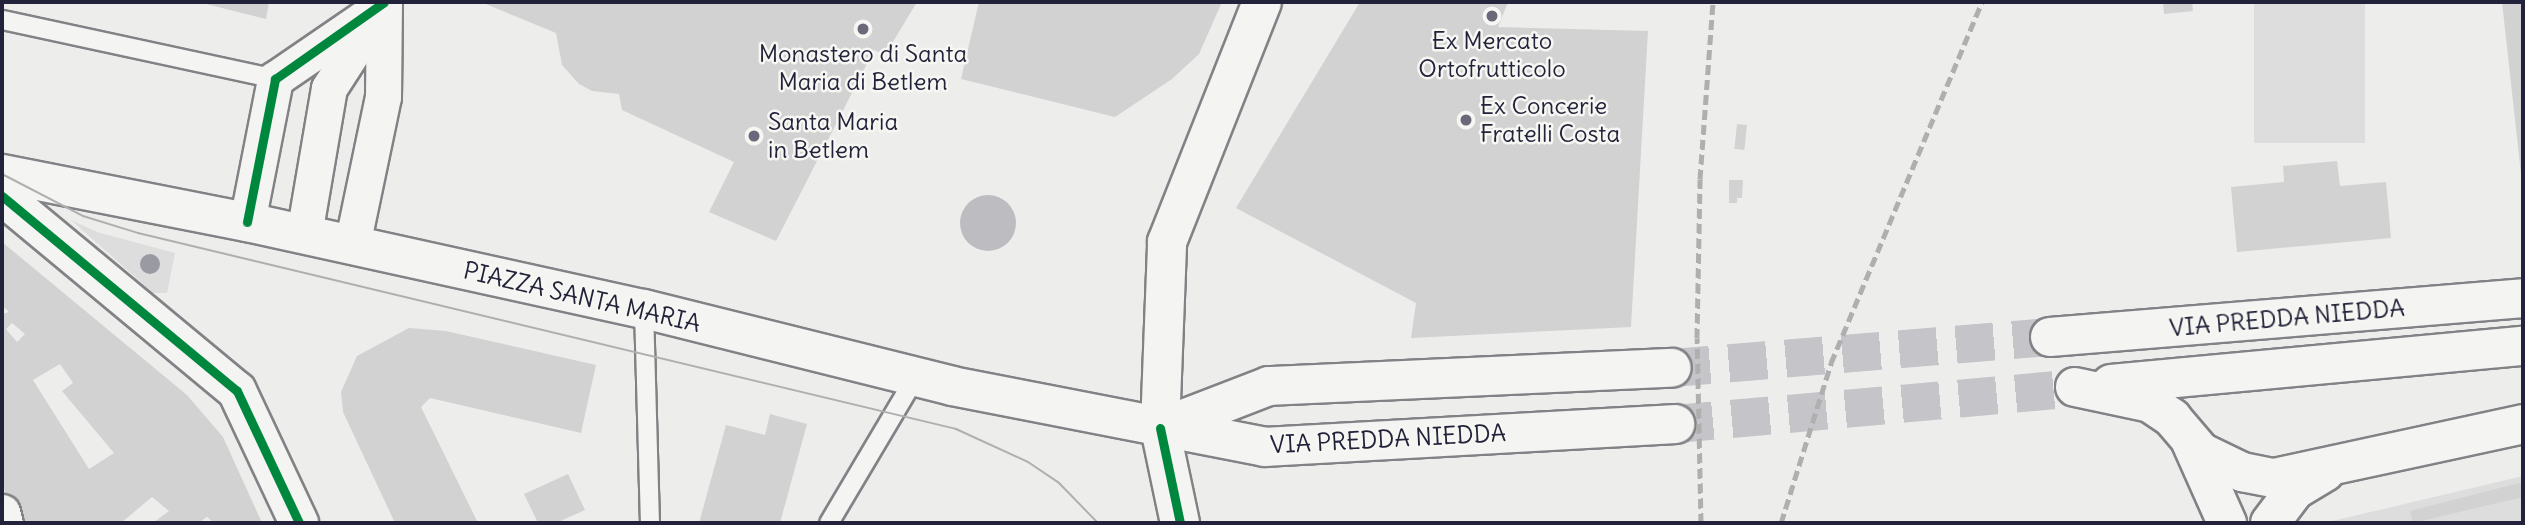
<!DOCTYPE html>
<html>
<head>
<meta charset="utf-8">
<style>
  body { margin:0 }
  #map { position:relative; width:2525px; height:525px; overflow:hidden; background:#ededec; font-family:Delius,sans-serif }
  div>[style] { position:absolute }
  [style*='--x'] { left:calc(var(--x)*1px); top:calc(var(--y)*1px); width:calc(var(--w)*1px); rotate:calc(var(--a)*1deg) }
  .green>* { inset:0; background:#ddd; transform-origin:0 0 }
  .water>* { inset:0; background:#bcbcc1 }
  .round { border-radius:50% }
  .building>* { inset:0; background:#d2d2d3; transform-origin:0 0 }
  .secondary-tunnel>* { height:38px; margin-top:-19px; transform-origin:0; background:repeating-linear-gradient(90deg,#c4c4c9 0 38px,transparent 0 57px) }
  .roads { filter:drop-shadow(2px 0 #828286) drop-shadow(-2px 0 #828286) drop-shadow(0 2px #828286) drop-shadow(0 -2px #828286) }
  .lane>* { height:18px; margin:-9px; padding:0 9px; transform-origin:9px; border-radius:9px; background:#f4f4f2 }
  .street>* { height:35px; margin:-17.5px; padding:0 17.5px; transform-origin:17.5px; border-radius:17.5px; background:#f4f4f2 }
  .secondary>* { height:38px; margin:-19px; padding:0 19px; transform-origin:19px; border-radius:19px; background:#f4f4f2 }
  .tram>* { height:2px; margin:-1px; padding:0 1px; transform-origin:1px; border-radius:1px; background:#afafb0 }
  .rail>* { height:5px; margin-top:-2.5px; transform-origin:0; background:repeating-linear-gradient(90deg,#afafb0 0 10px,transparent 0 15px) }
  .cycleway>* { height:9px; margin:-4.5px; padding:0 4.5px; transform-origin:4.5px; border-radius:4.5px; background:#00873e }
  .trees>* { width:20px; height:20px; margin:-10px; border-radius:50%; background:#9a9aa3 }
  .dots>* { width:19px; height:19px; translate:-50% -50%; box-sizing:border-box; border:4px solid #f6f6f2; border-radius:50% }
  span { translate:-50% -50%; white-space:nowrap; text-align:center; line-height:1.15; -webkit-text-stroke:5px #f6f6f2; paint-order:stroke }
  .poi-label { font-size:24px; color:#22223b }
  .left { translate:0 -50%; text-align:left }
  .street-label { font-size:24px; color:#22223b }
  .frame { position:absolute; inset:0; border:4px solid #22223b; pointer-events:none }
</style>
</head>
<body>
<div id="map">
  <div class="green">
    <i style="left:2254px;top:2px;width:111px;height:141px"></i>
    <i style="clip-path:polygon(71px 220px,97px 232px,175px 253px,167px 293px,153px 293px)"></i>
    <i style="clip-path:polygon(2523px 476px,2523px 523px,2324px 523px)"></i>
  </div>
  <div class="water">
    <i class="round" style="left:960px;top:195px;width:56px;height:56px"></i>
  </div>
  <div class="building">
    <i style="clip-path:polygon(198px 2px,269px 2px,266px 19px)"></i>
    <i style="clip-path:polygon(481px 2px,917px 2px,885px 55px,874px 50px,776px 241px,709px 212px,734px 162px,622px 110px,619px 94px,592px 91px,579px 84px,562px 65px,556px 33px)"></i>
    <i style="clip-path:polygon(979px 2px,1222px 2px,1199px 54px,1172px 79px,1115px 117px,961px 79px)"></i>
    <i style="clip-path:polygon(1360px 2px,1508px 2px,1498px 27px,1648px 31px,1631px 327px,1411px 338px,1416px 303px,1236px 208px)"></i>
    <i style="clip-path:polygon(2163px 2px,2192px 2px,2193px 11px,2164px 14px)"></i>
    <i style="clip-path:polygon(2502px 2px,2523px 2px,2523px 174px,2521px 174px)"></i>
    <i style="left:1737px;top:124px;width:10px;height:25px;rotate:6deg"></i>
    <i style="clip-path:polygon(2337px 161px,2340px 186px,2386px 182px,2391px 238px,2237px 252px,2231px 187px,2284px 182px,2283px 166px)"></i>
    <i style="clip-path:polygon(1729px 180px,1743px 180px,1742px 198px,1737px 198px,1737px 203px,1729px 203px)"></i>
    <i style="clip-path:polygon(evenodd,2px 242px,187px 395px,223px 437px,262px 523px,214px 523px,207px 517px,198px 523px,153px 523px,169px 511px,152px 497px,121px 523px,16px 523px,2px 483px,2px 314px,9px 312px,2px 305px,2px 242px,12px 323px,25px 334px,17px 342px,6px 329px,12px 323px,2px 242px,60px 364px,73px 383px,62px 391px,114px 453px,89px 469px,33px 380px,60px 364px)"></i>
    <i style="clip-path:polygon(409px 328px,446px 331px,596px 365px,581px 433px,430px 398px,421px 407px,478px 523px,395px 523px,343px 412px,341px 392px,357px 356px)"></i>
    <i style="clip-path:polygon(770px 414px,807px 424px,780px 523px,699px 523px,726px 425px,765px 435px)"></i>
    <i style="clip-path:polygon(568px 474px,585px 510px,556px 523px,538px 523px,524px 494px)"></i>
    <i style="clip-path:polygon(2523px 482px,2523px 497px,2413px 523px,2410px 511px)"></i>
  </div>
  <div class="secondary-tunnel">
    <i style="--x:1672;--y:368;--w:379;--a:-4.7"></i>
    <i style="--x:1675;--y:424;--w:381;--a:-5.1"></i>
  </div>
  <div class="roads">
    <div class="lane">
      <i style="--x:3;--y:20;--w:278;--a:12.2"></i>
      <i style="--x:644;--y:309;--w:214;--a:88.4"></i>
      <i style="--x:829;--y:523;--w:169;--a:-59.3"></i>
    </div>
    <div class="street">
      <i style="--x:247;--y:222;--w:146;--a:-78.9"></i>
      <i style="--x:275;--y:79;--w:131;--a:-34.4"></i>
      <i style="--x:304;--y:234;--w:148;--a:-80.3"></i>
      <i style="--x:329;--y:88;--w:81;--a:-57.1"></i>
      <i style="--x:352;--y:245;--w:151;--a:-78.2"></i>
      <i style="--x:383;--y:97;--w:95;--a:-89.4"></i>
      <i style="--x:2;--y:512;--w:11;--a:75"></i>
    </div>
    <div class="secondary">
      <i style="--x:2;--y:174;--w:250;--a:11.1"></i>
      <i style="--x:247;--y:222;--w:406;--a:12.4"></i>
      <i style="--x:644;--y:309;--w:317;--a:14"></i>
      <i style="--x:952;--y:386;--w:319;--a:11"></i>
      <i style="--x:1265;--y:447;--w:411;--a:-3.2"></i>
      <i style="--x:2;--y:196;--w:305;--a:39.7"></i>
      <i style="--x:237;--y:391;--w:146;--a:64.8"></i>
      <i style="--x:2050;--y:337;--w:475;--a:-4.7"></i>
      <i style="--x:2111;--y:384;--w:414;--a:-5.3"></i>
      <i style="--x:2075;--y:387;--w:77;--a:12"></i>
      <i style="--x:2150;--y:403;--w:27;--a:34"></i>
      <i style="--x:2172;--y:418;--w:45;--a:49.5"></i>
      <i style="--x:2201;--y:452;--w:46;--a:26"></i>
      <i style="--x:2242;--y:472;--w:33;--a:11"></i>
      <i style="--x:2274;--y:478;--w:255;--a:-12.2"></i>
      <i style="--x:1160;--y:428;--w:117;--a:-21.1"></i>
      <i style="--x:1269;--y:386;--w:403;--a:-2.6"></i>
      <i style="--x:2191;--y:442;--w:89;--a:66"></i>
      <i style="--x:1180;--y:523;--w:97;--a:-101.9"></i>
      <i style="--x:1160;--y:428;--w:186;--a:-87.8"></i>
      <i style="--x:1167;--y:242;--w:258;--a:-68.4"></i>
      <i style="--x:2270;--y:523;--w:41;--a:-52.9"></i>
      <i style="--x:2295;--y:490;--w:35;--a:-31"></i>
    </div>
  </div>
  <div class="tram">
    <i style="--x:2;--y:174;--w:91;--a:27.4"></i>
    <i style="--x:83;--y:216;--w:58;--a:17.2"></i>
    <i style="--x:138;--y:233;--w:841;--a:13.47"></i>
    <i style="--x:956;--y:429;--w:79;--a:24.6"></i>
    <i style="--x:1028;--y:462;--w:37;--a:34"></i>
    <i style="--x:1059;--y:483;--w:56;--a:45.7"></i>
  </div>
  <div class="rail">
    <i style="--x:1701;--y:523;--w:185;--a:-91.2"></i>
    <i style="--x:1697;--y:338;--w:159;--a:-88.9"></i>
    <i style="--x:1700;--y:179;--w:177;--a:-85.8"></i>
    <i style="--x:1781;--y:523;--w:168;--a:-72.6"></i>
    <i style="--x:1831;--y:363;--w:391;--a:-67.3"></i>
  </div>
  <div class="cycleway">
    <i style="--x:2;--y:196;--w:305;--a:39.7"></i>
    <i style="--x:237;--y:391;--w:146;--a:64.8"></i>
    <i style="--x:247;--y:222;--w:146;--a:-78.9"></i>
    <i style="--x:275;--y:79;--w:133;--a:-35.2"></i>
    <i style="--x:1160;--y:428;--w:97;--a:78.1"></i>
  </div>
  <div class="trees">
    <i style="left:150px;top:264px"></i>
  </div>
  <div class="dots">
    <i style="left:1492px;top:16px;background:#696979"></i>
    <i style="left:863px;top:29px;background:#696979"></i>
    <i style="left:1466px;top:120px;background:#696979"></i>
    <i style="left:754px;top:136px;background:#696979"></i>
  </div>
  <div class="poi-label">
    <span style="left:1492px;top:55px">Ex Mercato<br>Ortofrutticolo</span>
    <span style="left:863px;top:68px">Monastero di Santa<br>Maria di Betlem</span>
    <span class="left" style="left:1480px;top:120px">Ex Concerie<br>Fratelli Costa</span>
    <span class="left" style="left:768px;top:136px">Santa Maria<br>in Betlem</span>
  </div>
  <div class="street-label">
    <span style="left:582px;top:297px;rotate:13deg">PIAZZA SANTA MARIA</span>
    <span style="left:2287px;top:318px;rotate:-5deg">VIA PREDDA NIEDDA</span>
    <span style="left:1388px;top:439px;rotate:-3deg">VIA PREDDA NIEDDA</span>
  </div>
  <div class="frame"></div>
</div>
</body>
</html>
